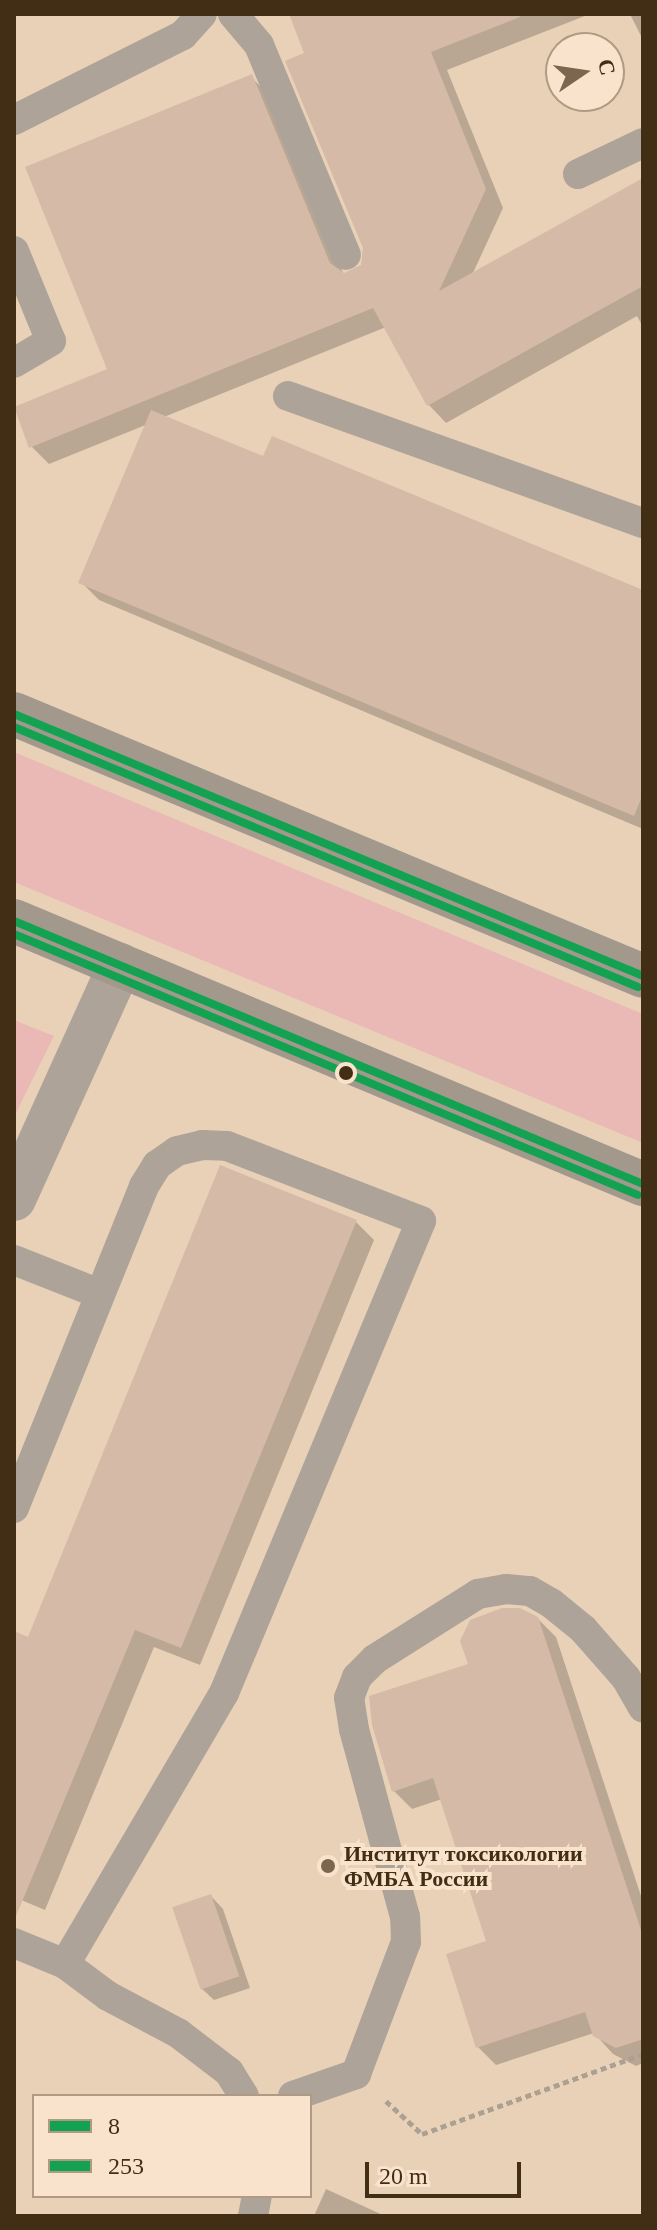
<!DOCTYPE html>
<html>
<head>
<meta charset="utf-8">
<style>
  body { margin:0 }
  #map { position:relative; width:657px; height:2230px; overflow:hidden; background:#e9d1b8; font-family:Georgia,serif }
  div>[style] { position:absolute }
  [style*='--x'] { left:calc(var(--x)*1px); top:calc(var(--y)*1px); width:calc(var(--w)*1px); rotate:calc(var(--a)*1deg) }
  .green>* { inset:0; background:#ebb9b5 }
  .shadow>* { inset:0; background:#0003 }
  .building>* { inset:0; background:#d4baa7; transform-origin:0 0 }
  .path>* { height:5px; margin-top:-2.5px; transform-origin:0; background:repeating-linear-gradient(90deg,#aca093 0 6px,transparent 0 10px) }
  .lane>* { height:30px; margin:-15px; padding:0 15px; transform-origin:15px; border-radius:15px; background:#aea398 }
  .street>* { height:44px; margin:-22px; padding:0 22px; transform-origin:22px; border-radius:22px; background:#aea398 }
  .secondary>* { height:44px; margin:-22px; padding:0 22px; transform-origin:22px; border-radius:22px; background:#a3988c }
  .bus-1>* { height:8px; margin:-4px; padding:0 4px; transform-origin:4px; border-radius:4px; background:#12a252 }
  .bus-2>* { height:8px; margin:-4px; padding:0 4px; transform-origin:4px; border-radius:4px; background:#12a252 }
  .dots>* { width:22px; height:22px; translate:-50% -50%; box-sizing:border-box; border:4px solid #f9e3cd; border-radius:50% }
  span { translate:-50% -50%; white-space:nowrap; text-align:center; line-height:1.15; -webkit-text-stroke:8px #f9e3cd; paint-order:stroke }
  .poi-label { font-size:22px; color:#422d15; font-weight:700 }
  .left { translate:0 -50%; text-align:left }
  .frame { position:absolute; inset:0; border:16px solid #422d15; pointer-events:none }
  .legend { position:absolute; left:32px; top:2094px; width:280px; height:104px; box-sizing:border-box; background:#f9e3cd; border:2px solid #b09a83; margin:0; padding:10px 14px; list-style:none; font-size:24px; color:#422d15 }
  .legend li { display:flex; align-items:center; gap:16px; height:40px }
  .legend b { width:40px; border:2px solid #b09a83 }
  .north { position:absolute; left:545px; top:32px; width:80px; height:80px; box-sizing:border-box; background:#f9e3cd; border:2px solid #b09a83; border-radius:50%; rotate:77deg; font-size:22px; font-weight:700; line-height:32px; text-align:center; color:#422d15 }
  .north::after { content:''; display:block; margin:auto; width:28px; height:36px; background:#7c664e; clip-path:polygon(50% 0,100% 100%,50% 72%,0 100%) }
  .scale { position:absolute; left:365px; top:2162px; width:156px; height:36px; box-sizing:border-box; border:4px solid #422d15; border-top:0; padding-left:10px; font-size:24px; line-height:28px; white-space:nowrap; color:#422d15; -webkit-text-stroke:6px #f9e3cd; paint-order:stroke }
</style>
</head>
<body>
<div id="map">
  <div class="green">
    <i style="clip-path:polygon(14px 752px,643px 1014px,643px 1143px,14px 882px)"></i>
    <i style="clip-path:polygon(14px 1020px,54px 1036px,14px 1117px)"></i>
  </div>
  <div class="shadow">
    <i style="clip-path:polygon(296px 14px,590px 14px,447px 70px,503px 208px,472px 275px,643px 180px,643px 327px,637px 316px,446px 423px,429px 405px,386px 327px,164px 417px,264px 459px,643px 592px,643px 829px,99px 600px,81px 582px,148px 424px,49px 464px,31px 446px,110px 370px,251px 77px,269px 95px,344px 275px,363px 267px,365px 248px)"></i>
    <i style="clip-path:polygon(630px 14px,643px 14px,643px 40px)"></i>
    <i style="clip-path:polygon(356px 1222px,374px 1240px,200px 1665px,154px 1647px,45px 1910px,14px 1897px,14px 1633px,29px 1639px)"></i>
    <i style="clip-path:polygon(537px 1618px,556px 1637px,643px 1902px,643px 2063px,636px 2066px,613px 2054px,594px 2033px,496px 2065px,478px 2047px,489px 1942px,442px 1799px,412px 1809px,394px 1791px,471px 1665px)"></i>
    <i style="clip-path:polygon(211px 1896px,223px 1909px,250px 1988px,214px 2000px,201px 1988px)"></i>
    <i style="clip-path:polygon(326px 2189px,385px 2216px,314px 2216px)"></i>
  </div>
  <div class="building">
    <i style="clip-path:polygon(289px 14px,520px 14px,520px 17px,431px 52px,486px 189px,439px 291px,643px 178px,643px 286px,427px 406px,373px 308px,29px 448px,14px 407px,107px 369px,25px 167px,252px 74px,330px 263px,344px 273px,361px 265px,363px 248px,285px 61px,304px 53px)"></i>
    <i style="clip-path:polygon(151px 410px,263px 456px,272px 436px,643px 590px,643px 794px,634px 816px,78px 583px)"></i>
    <i style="clip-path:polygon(220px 1165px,357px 1220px,181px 1648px,135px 1630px,14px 1921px,14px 1631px,28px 1637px)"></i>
    <i style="clip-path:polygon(502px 1608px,520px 1608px,538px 1617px,643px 1936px,643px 2039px,616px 2048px,593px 2036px,585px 2012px,476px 2048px,446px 1954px,486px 1941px,433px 1778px,392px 1792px,372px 1725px,369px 1696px,468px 1664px,460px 1641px,470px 1620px)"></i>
    <i style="left:211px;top:1894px;width:87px;height:41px;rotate:71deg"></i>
  </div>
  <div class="path">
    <i style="--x:386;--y:2101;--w:49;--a:42.5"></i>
    <i style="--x:422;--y:2134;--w:235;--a:-19.9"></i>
  </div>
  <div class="lane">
    <i style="--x:233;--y:14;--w:40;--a:50"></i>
    <i style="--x:259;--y:45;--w:227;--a:67.5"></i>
    <i style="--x:14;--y:120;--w:189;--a:-26.7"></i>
    <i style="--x:183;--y:35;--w:28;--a:-48"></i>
    <i style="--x:578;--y:174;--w:72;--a:-25.5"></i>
    <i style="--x:14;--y:251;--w:97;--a:67.7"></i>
    <i style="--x:51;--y:341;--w:43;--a:149.3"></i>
    <i style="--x:288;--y:396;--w:377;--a:19.7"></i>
    <i style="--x:14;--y:1260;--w:92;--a:21.6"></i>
    <i style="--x:14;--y:1508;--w:347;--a:-68"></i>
    <i style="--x:144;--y:1186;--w:25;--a:-58"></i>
    <i style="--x:157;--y:1165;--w:24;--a:-35"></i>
    <i style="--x:177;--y:1151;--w:26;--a:-13"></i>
    <i style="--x:202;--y:1145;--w:25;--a:2"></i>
    <i style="--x:227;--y:1146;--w:208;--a:21.1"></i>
    <i style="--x:421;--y:1221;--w:511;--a:112.65"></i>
    <i style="--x:224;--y:1693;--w:314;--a:120.4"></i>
    <i style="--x:14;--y:1943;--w:55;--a:22.4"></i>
    <i style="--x:65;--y:1964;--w:54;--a:36.7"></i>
    <i style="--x:108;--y:1996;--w:79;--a:27.9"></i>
    <i style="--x:178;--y:2033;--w:64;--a:37.4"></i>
    <i style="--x:229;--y:2072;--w:28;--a:58"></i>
    <i style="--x:293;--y:2096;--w:67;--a:-19.2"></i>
    <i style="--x:356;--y:2074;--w:141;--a:-69.3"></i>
    <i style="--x:406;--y:1942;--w:25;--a:-92"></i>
    <i style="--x:405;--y:1917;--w:195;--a:-105.2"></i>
    <i style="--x:354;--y:1729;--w:31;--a:-99"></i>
    <i style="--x:349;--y:1698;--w:22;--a:-69"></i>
    <i style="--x:357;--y:1677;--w:25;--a:-45"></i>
    <i style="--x:375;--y:1659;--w:122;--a:-32.3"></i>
    <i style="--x:478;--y:1594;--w:28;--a:-10"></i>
    <i style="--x:506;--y:1589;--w:24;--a:5"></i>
    <i style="--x:530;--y:1591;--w:24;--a:30"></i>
    <i style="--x:551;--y:1603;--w:41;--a:39.1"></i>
    <i style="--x:583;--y:1629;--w:65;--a:48.7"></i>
    <i style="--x:626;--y:1678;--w:34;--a:60"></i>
    <i style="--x:253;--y:2216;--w:20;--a:-79"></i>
  </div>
  <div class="street">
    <i style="--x:14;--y:1199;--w:257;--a:-65.6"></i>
  </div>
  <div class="secondary">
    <i style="--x:14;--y:714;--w:681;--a:22.61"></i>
    <i style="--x:14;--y:921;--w:682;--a:22.69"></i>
  </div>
  <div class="bus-1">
    <i style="--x:14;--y:714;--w:681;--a:22.61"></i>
    <i style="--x:14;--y:921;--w:682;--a:22.69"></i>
  </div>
  <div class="bus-2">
    <i style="--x:14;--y:727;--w:676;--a:22.62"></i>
    <i style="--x:14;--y:934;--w:676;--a:22.7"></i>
  </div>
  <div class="dots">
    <i style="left:346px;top:1073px;background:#422d15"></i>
    <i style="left:328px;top:1866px;background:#7c664e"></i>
  </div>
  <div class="poi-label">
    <span class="left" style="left:344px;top:1866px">Институт токсикологии<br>ФМБА России</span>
  </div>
  <div class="frame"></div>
  <ul class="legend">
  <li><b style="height:10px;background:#12a252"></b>8</li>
  <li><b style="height:10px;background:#12a252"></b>253</li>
  </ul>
  <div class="north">С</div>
  <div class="scale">20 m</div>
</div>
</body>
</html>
